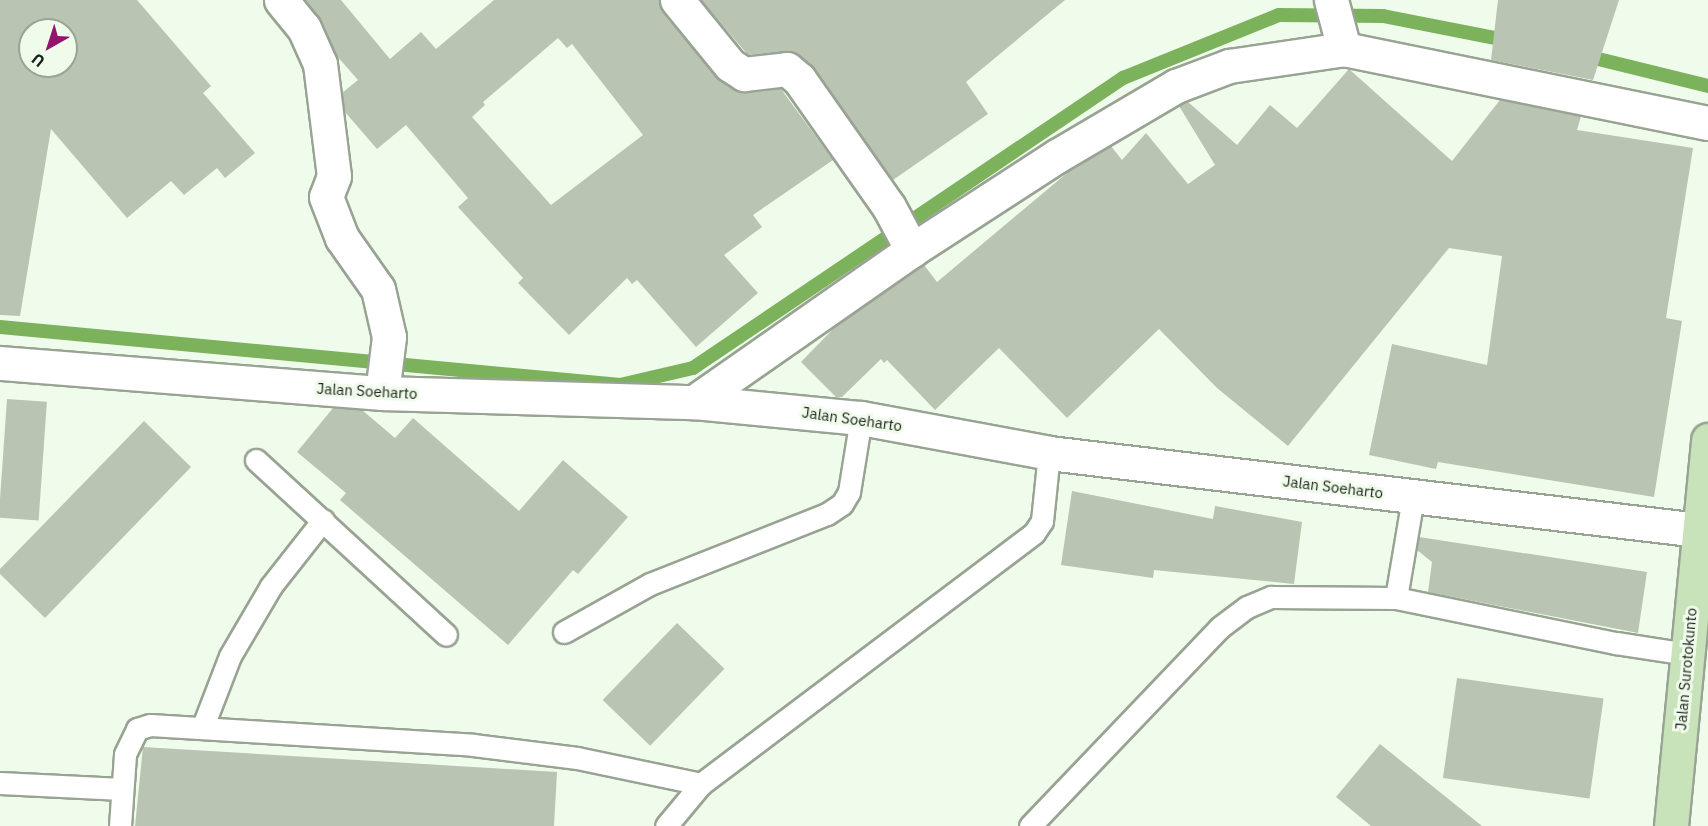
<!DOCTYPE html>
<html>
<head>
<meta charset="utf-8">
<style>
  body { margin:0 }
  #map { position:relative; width:1708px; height:826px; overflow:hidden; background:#f0fceb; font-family:"IBM Plex Sans",sans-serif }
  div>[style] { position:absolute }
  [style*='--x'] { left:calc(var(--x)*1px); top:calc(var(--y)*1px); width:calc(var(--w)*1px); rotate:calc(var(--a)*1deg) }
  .stream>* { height:14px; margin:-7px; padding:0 7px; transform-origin:7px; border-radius:7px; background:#7db25d }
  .building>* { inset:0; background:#b9c4b3; transform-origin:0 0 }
  .roads { filter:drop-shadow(2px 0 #98a393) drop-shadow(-2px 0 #98a393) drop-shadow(0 2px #98a393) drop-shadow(0 -2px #98a393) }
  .service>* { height:21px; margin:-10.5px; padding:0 10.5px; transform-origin:10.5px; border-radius:10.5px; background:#fff }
  .minor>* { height:33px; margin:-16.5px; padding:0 16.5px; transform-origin:16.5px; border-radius:16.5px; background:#fff }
  .tertiary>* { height:33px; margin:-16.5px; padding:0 16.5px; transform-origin:16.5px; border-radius:16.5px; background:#fff }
  .primary>* { height:33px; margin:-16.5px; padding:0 16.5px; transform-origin:16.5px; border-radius:16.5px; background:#c8e2ba }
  span { translate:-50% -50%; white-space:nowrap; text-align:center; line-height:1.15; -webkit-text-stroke:6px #f0fceb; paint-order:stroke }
  .street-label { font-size:15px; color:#1a1e18 }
  .north { position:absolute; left:18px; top:18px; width:60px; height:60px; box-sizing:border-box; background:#f0fceb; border:2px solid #9aa397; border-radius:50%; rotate:219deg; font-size:16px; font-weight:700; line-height:24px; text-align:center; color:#1a1e18 }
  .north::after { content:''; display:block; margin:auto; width:21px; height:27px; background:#94136c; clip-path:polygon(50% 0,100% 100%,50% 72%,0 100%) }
</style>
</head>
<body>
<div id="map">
  <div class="stream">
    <i style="--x:1582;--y:55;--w:130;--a:13.8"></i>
    <i style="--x:0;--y:327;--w:623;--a:5.34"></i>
    <i style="--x:620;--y:385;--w:75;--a:-13.1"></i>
    <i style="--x:693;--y:368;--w:519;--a:-34"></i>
    <i style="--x:1123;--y:78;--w:168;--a:-22"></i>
    <i style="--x:1279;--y:15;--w:104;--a:0.6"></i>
    <i style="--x:1383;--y:16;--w:129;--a:11.1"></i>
  </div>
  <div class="building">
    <i style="clip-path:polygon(evenodd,0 0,137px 0,211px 86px,203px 93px,255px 153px,225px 178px,217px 168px,184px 195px,171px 181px,127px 218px,51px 129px,20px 316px,0 315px,0 0,30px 30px,66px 30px,66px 66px,30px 66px,30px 30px)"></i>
    <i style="clip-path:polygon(evenodd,305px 0,341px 0,390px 59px,421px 32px,436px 49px,494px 0,659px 0,662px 12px,716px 77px,745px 93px,781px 89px,833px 160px,753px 215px,762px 227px,724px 255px,758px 293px,696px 347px,637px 280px,632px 284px,627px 278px,569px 335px,518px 283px,523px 278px,458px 207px,468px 198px,406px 125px,377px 149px,345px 112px,342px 93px,358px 80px,336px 55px,321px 20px,305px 0,558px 38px,567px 48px,572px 44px,643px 135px,551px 205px,472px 117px,485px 105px,483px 102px,558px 38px)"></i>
    <i style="clip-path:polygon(701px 0,1065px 0,966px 82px,988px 114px,893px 180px,811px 65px,792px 51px,748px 55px)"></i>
    <i style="clip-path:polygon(1498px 0,1619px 0,1593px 80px,1491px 60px)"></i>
    <i style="clip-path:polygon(1349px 69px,1452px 161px,1500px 100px,1581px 116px,1577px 130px,1693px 148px,1666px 318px,1682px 321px,1654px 497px,1438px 462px,1436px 469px,1369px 455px,1392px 344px,1487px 365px,1502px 256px,1449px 248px,1288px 446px,1217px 388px,1159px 329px,1067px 418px,999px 348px,935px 410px,887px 360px,884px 363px,881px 359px,842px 397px,836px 397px,801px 362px,837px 325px,924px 265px,937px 282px,1073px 168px,1111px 146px,1122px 160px,1146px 133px,1188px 184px,1215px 165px,1179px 106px,1184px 103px,1188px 102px,1237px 145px,1270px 105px,1297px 128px)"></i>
    <i style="left:7px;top:399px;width:40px;height:119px;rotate:4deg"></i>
    <i style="clip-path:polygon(333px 408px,362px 410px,395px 438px,413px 418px,519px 511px,563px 460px,628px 517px,578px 574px,573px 570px,508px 645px,340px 500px,346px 493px,297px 452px)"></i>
    <i style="clip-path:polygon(144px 421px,191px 467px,45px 618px,0 574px,0 569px)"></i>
    <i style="clip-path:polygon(1072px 491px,1213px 519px,1215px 506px,1302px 522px,1294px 584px,1154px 570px,1153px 578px,1061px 565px)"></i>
    <i style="clip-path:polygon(1419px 537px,1647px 572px,1638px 633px,1428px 592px,1432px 562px,1417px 550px)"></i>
    <i style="left:677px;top:623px;width:66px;height:107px;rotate:44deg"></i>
    <i style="left:1457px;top:678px;width:148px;height:101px;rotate:8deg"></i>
    <i style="clip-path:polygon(1380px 744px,1482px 826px,1371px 826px,1336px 797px)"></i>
    <i style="clip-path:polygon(143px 747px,557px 772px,554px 826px,135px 826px)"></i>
  </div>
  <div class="roads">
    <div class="service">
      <i style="--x:256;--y:460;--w:258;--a:42.6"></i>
      <i style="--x:1396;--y:598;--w:102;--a:-80.4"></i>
      <i style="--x:564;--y:632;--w:98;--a:-29.2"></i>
      <i style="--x:650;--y:584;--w:190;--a:-21.6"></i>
      <i style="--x:827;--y:514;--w:18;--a:-34"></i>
      <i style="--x:842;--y:504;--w:14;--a:-60"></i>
      <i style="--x:849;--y:492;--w:75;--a:-80.8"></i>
      <i style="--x:203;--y:726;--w:75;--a:-68.9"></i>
      <i style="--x:230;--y:656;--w:81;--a:-59.6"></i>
      <i style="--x:271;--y:586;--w:84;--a:-51.8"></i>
      <i style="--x:0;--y:783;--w:122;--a:2.8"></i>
      <i style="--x:120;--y:826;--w:72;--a:-86"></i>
      <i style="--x:125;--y:754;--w:28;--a:-64"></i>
      <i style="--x:137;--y:729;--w:14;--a:-17"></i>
      <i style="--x:150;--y:725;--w:324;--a:3.5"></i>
      <i style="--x:473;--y:745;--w:105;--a:7.1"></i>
      <i style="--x:577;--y:758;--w:127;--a:11.8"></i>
      <i style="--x:666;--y:826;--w:55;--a:-50.2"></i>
      <i style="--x:701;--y:784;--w:417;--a:-37"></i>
      <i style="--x:1034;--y:533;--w:14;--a:-56"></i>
      <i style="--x:1042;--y:521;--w:68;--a:-84.1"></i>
      <i style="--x:1030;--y:826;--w:274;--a:-46.3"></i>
      <i style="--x:1219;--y:628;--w:35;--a:-37"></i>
      <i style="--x:1247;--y:607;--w:26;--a:-23"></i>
      <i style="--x:1271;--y:597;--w:125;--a:0.5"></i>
      <i style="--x:1396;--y:598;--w:225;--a:11.6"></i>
      <i style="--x:1616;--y:643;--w:73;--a:8.7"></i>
    </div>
    <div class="minor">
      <i style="--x:281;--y:0;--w:36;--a:51"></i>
      <i style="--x:304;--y:28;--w:39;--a:66"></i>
      <i style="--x:320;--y:64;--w:113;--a:82.9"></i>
      <i style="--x:334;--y:176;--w:22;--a:111"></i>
      <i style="--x:326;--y:197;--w:44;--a:68.7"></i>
      <i style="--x:342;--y:238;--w:62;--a:54.8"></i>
      <i style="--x:378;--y:289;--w:49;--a:77.1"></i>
      <i style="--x:389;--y:337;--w:56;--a:97.1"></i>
      <i style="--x:677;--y:0;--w:84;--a:50.8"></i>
      <i style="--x:730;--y:65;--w:17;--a:33"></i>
      <i style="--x:744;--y:74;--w:43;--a:-6.6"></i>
      <i style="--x:787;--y:69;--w:16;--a:40"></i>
      <i style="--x:799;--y:79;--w:156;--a:54.9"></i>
      <i style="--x:889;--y:207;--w:49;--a:61.9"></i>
      <i style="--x:1331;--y:0;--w:51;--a:75.1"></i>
      <i style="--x:694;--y:402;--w:266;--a:-34.9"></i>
      <i style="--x:912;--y:250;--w:173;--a:-33"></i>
      <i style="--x:1057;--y:156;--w:138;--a:-30.5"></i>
      <i style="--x:1176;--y:86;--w:57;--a:-20.7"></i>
      <i style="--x:1229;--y:66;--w:116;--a:-8.4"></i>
      <i style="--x:1344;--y:49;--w:371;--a:11.5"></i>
    </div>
    <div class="tertiary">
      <i style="--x:0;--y:363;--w:383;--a:4.5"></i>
      <i style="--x:382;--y:393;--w:312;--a:1.7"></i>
      <i style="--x:694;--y:402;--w:168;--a:5.5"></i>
      <i style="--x:861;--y:418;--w:191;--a:10.5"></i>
      <i style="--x:1049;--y:453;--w:655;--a:6.76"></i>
    </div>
    <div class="primary">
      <i style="--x:1671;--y:826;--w:388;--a:-84.5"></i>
    </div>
  </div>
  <div class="street-label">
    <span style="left:367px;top:391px;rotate:3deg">Jalan Soeharto</span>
    <span style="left:852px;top:419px;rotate:8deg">Jalan Soeharto</span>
    <span style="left:1333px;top:487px;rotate:7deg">Jalan Soeharto</span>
    <span style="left:1686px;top:669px;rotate:-85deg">Jalan Surotokunto</span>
  </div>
  <div class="north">U</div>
</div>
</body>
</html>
